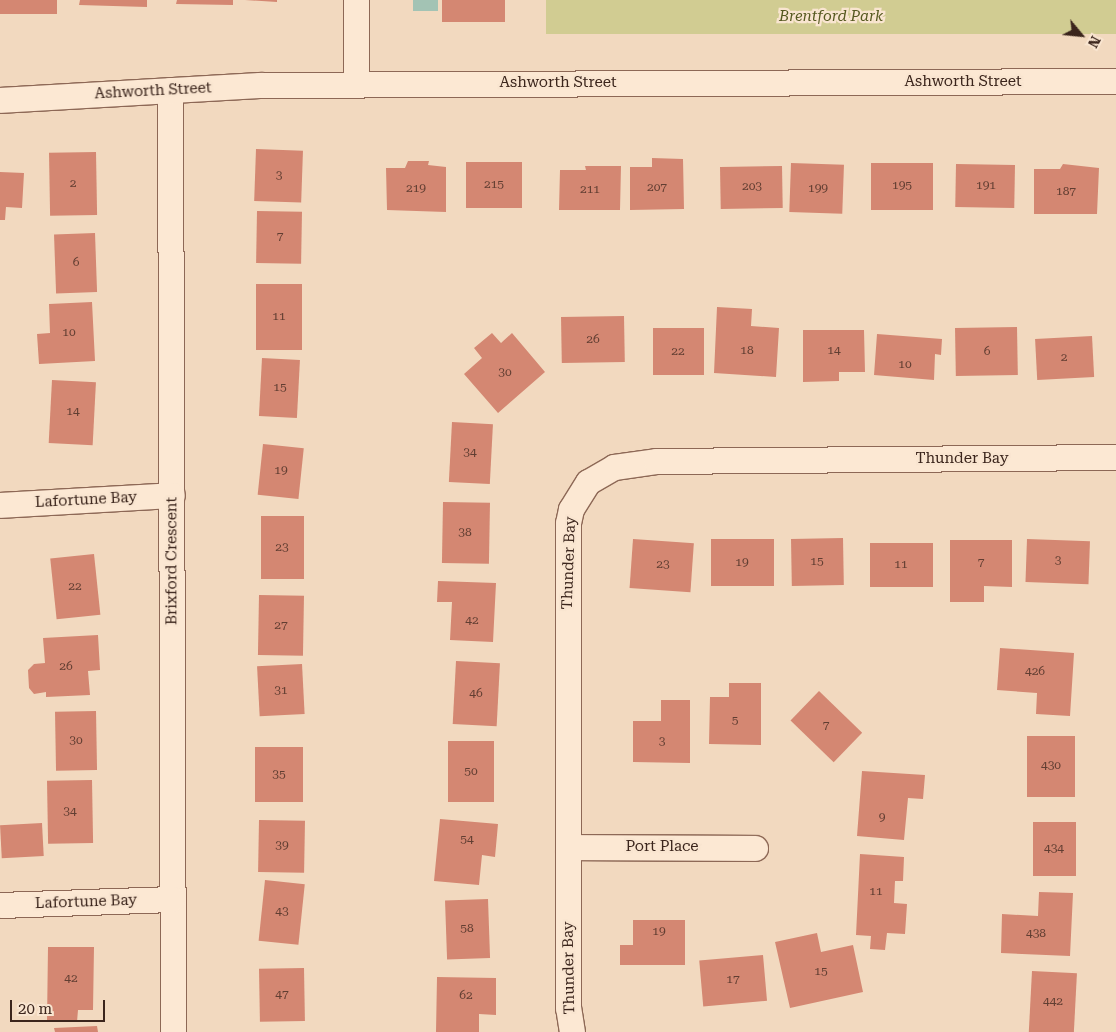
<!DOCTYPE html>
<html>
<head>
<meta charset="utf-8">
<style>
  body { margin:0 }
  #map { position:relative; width:1116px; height:1032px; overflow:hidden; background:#f2d9bf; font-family:"Roboto Serif",serif }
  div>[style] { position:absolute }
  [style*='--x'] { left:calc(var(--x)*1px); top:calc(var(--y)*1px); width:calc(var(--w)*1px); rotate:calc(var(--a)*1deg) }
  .green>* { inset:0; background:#d1cc92; transform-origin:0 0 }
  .water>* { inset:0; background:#a3c3b4; transform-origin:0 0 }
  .building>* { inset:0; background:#d48772; transform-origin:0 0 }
  .roads { filter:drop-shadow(1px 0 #8d6856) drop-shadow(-1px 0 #8d6856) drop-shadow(0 1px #8d6856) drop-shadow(0 -1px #8d6856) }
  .minor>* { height:25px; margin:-12.5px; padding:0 12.5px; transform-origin:12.5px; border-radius:12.5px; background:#fce8d3 }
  span { translate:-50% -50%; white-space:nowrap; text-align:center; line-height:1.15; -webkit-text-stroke:4.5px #f9e5d0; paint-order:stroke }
  .number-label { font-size:12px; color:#613e32 }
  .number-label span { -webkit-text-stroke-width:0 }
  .park-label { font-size:15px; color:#565920; font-style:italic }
  .street-label { font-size:15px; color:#3b251c }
  .north { position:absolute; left:1056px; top:10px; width:50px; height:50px; -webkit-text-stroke:4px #f9e5d0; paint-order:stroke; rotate:118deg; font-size:14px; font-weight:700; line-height:20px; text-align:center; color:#3b251c }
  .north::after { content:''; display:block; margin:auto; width:18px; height:22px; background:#3b251c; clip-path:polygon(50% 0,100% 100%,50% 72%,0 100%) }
  .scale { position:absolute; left:10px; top:1000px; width:95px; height:22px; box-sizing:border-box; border:2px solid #3b251c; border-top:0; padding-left:6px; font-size:15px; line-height:18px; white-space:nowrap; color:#3b251c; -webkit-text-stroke:4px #f9e5d0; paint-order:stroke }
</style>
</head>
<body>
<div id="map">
  <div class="green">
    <i style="left:546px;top:0;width:570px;height:34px"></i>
  </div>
  <div class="water">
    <i style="left:413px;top:0;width:25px;height:11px"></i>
  </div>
  <div class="building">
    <i style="left:0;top:0;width:57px;height:14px"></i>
    <i style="clip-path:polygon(80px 0,147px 0,147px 7px,79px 5px)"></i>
    <i style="clip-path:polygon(177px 0,233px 0,233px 5px,176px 4px)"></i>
    <i style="clip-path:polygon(245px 0,277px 0,277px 2px)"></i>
    <i style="left:442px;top:0;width:63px;height:22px"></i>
    <i style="left:256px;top:149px;width:47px;height:52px;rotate:2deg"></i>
    <i style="left:96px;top:152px;width:63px;height:47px;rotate:89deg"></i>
    <i style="clip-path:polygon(652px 158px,683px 159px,684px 209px,630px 210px,630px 167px,652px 167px)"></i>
    <i style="clip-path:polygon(408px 161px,429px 161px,428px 165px,446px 167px,446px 212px,387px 210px,386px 168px,405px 168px)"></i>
    <i style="left:466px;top:162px;width:56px;height:46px"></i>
    <i style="left:791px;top:163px;width:53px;height:49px;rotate:2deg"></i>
    <i style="left:871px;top:163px;width:62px;height:47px"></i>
    <i style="left:956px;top:164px;width:59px;height:43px;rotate:1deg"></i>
    <i style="clip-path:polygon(1063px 164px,1099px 168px,1097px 214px,1034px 214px,1034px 169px,1060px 169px)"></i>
    <i style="clip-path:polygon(585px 166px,621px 166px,620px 210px,559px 210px,560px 170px,586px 170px)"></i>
    <i style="left:782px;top:166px;width:42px;height:62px;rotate:89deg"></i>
    <i style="clip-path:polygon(0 172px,24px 173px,22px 208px,6px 207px,5px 220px,0 220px)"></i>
    <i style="left:257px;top:211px;width:45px;height:52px;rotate:1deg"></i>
    <i style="left:95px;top:233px;width:59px;height:41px;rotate:88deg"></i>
    <i style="left:256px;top:284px;width:46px;height:66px"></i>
    <i style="clip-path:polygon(92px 302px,95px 361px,39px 364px,37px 334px,50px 333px,49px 304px)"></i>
    <i style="clip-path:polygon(717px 307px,752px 309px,751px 326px,779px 328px,776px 377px,714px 373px)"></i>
    <i style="left:624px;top:316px;width:46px;height:63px;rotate:89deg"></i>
    <i style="left:1017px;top:327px;width:48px;height:62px;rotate:89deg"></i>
    <i style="left:653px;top:328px;width:51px;height:47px"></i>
    <i style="clip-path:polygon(803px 330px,864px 330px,865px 372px,839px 372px,839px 381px,803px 382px)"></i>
    <i style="clip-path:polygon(492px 333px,501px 343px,512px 333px,545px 372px,498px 413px,464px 374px,482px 358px,474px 348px)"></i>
    <i style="clip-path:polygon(877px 334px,942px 339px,941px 355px,935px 354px,934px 380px,874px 375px)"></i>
    <i style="left:1092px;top:336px;width:41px;height:57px;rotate:87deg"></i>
    <i style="left:262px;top:358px;width:38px;height:58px;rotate:3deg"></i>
    <i style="left:52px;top:380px;width:44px;height:63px;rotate:3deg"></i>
    <i style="left:452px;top:422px;width:41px;height:60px;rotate:3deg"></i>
    <i style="left:263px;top:444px;width:41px;height:51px;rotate:6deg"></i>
    <i style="left:443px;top:502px;width:47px;height:61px;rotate:1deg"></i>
    <i style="left:261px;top:516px;width:43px;height:63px"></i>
    <i style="left:843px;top:538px;width:47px;height:52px;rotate:89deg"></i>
    <i style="left:633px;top:539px;width:61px;height:49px;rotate:4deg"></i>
    <i style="left:711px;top:539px;width:63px;height:47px"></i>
    <i style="left:1027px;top:539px;width:63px;height:43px;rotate:2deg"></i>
    <i style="clip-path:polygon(950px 540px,1012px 540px,1012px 587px,984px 586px,984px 602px,950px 602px)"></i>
    <i style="left:870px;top:543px;width:63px;height:44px"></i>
    <i style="left:94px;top:554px;width:61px;height:44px;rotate:84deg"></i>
    <i style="clip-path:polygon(438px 581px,496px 583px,493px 642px,450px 640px,452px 602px,437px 602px)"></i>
    <i style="left:259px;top:595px;width:45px;height:60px;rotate:1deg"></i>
    <i style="clip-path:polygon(98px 635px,100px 670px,88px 671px,90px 695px,46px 697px,46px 692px,34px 694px,29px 688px,28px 670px,34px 664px,45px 663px,43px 638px)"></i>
    <i style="clip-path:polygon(1000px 648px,1074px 653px,1070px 716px,1036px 714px,1037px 693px,997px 690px)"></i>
    <i style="left:456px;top:661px;width:44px;height:63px;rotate:3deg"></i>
    <i style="left:302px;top:664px;width:50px;height:45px;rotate:87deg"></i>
    <i style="clip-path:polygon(729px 683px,761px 683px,761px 745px,709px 744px,710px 697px,729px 697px)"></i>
    <i style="left:819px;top:691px;width:60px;height:41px;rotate:44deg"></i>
    <i style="clip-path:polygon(661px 700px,690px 700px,690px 763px,633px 762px,633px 721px,661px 721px)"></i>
    <i style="left:96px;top:711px;width:59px;height:41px;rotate:89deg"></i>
    <i style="left:1027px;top:736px;width:48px;height:61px"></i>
    <i style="left:448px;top:741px;width:46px;height:61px"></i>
    <i style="left:303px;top:747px;width:55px;height:48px;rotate:90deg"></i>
    <i style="clip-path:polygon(862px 771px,925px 775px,923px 799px,908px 798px,904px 840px,857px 836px)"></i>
    <i style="left:92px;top:780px;width:63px;height:45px;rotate:89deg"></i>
    <i style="clip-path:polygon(440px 819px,498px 824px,495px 857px,482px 855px,479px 885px,434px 881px)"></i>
    <i style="left:259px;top:820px;width:46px;height:52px;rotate:1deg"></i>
    <i style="left:1033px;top:822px;width:43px;height:54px"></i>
    <i style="left:42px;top:823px;width:33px;height:42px;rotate:87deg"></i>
    <i style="clip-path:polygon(860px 854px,904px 857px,903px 881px,895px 881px,894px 903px,907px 904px,905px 934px,887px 933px,885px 950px,870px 949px,871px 936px,856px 935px)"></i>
    <i style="left:265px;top:880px;width:40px;height:61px;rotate:6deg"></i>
    <i style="clip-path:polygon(1039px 892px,1073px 893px,1070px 956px,1001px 953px,1002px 914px,1038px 916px)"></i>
    <i style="left:488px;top:899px;width:59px;height:43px;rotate:88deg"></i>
    <i style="clip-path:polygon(633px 920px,685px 920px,685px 965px,620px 965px,620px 945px,633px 945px)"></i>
    <i style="clip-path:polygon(817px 933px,821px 952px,853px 945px,863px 992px,790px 1008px,775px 942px)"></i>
    <i style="clip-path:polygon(48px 947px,94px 947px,93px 1010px,78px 1010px,77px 1022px,47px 1022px)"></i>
    <i style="left:763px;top:955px;width:46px;height:64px;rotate:85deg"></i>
    <i style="left:304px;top:968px;width:53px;height:45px;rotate:89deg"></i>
    <i style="left:1032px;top:971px;width:45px;height:61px;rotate:3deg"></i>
    <i style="clip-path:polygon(437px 977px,496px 978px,496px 1015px,479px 1014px,479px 1032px,436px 1032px)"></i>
    <i style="clip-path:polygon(97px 1026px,98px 1032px,55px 1032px,54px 1028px)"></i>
  </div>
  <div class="roads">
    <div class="minor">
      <i style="--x:356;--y:0;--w:84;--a:90"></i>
      <i style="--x:170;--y:90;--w:942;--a:89.82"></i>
      <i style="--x:0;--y:100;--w:260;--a:-3.3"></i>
      <i style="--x:260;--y:85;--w:856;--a:-0.27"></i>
      <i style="--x:0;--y:505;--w:172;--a:-3.3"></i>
      <i style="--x:568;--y:847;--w:187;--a:0.3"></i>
      <i style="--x:0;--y:905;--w:172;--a:-2"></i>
      <i style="--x:572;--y:1032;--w:24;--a:-99"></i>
      <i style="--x:568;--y:1008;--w:485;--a:-90"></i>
      <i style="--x:568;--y:523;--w:14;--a:-78"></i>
      <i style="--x:571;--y:509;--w:32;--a:-58"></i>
      <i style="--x:588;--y:482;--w:30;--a:-30"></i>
      <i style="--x:614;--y:467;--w:42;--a:-8.1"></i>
      <i style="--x:656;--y:461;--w:460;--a:-0.5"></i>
    </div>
  </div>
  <div class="number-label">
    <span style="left:279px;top:176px">3</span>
    <span style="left:73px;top:184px">2</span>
    <span style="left:494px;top:185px">215</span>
    <span style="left:902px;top:186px">195</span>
    <span style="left:986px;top:186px">191</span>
    <span style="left:752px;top:187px">203</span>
    <span style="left:657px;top:188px">207</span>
    <span style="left:416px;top:189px">219</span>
    <span style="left:818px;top:189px">199</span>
    <span style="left:590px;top:190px">211</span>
    <span style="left:1066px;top:192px">187</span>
    <span style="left:280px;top:237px">7</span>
    <span style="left:76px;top:263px">6</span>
    <span style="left:279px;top:317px">11</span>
    <span style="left:69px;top:333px">10</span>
    <span style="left:593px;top:340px">26</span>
    <span style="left:747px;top:351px">18</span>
    <span style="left:834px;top:351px">14</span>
    <span style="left:678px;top:352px">22</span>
    <span style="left:987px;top:352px">6</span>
    <span style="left:1064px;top:358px">2</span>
    <span style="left:905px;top:365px">10</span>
    <span style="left:505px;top:373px">30</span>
    <span style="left:280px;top:388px">15</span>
    <span style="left:73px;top:412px">14</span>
    <span style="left:470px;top:453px">34</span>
    <span style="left:281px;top:471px">19</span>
    <span style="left:465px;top:533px">38</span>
    <span style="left:282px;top:548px">23</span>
    <span style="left:1058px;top:561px">3</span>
    <span style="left:817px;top:562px">15</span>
    <span style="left:742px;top:563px">19</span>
    <span style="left:981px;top:563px">7</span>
    <span style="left:663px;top:565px">23</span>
    <span style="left:901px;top:565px">11</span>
    <span style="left:75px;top:587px">22</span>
    <span style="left:472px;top:621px">42</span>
    <span style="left:281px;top:626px">27</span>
    <span style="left:66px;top:667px">26</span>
    <span style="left:1035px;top:672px">426</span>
    <span style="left:281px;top:691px">31</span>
    <span style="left:476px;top:694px">46</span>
    <span style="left:735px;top:721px">5</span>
    <span style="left:826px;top:726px">7</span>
    <span style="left:76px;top:741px">30</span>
    <span style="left:662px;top:742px">3</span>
    <span style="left:1051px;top:766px">430</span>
    <span style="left:471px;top:772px">50</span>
    <span style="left:279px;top:775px">35</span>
    <span style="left:70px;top:812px">34</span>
    <span style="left:882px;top:818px">9</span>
    <span style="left:467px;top:840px">54</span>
    <span style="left:282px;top:846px">39</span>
    <span style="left:1054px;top:849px">434</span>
    <span style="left:876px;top:892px">11</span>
    <span style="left:282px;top:912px">43</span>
    <span style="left:467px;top:929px">58</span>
    <span style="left:659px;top:932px">19</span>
    <span style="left:1036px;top:934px">438</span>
    <span style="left:821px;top:972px">15</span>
    <span style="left:71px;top:979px">42</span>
    <span style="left:733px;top:980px">17</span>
    <span style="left:282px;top:995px">47</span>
    <span style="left:466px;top:996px">62</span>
    <span style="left:1053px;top:1002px">442</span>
  </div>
  <div class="park-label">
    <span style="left:831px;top:17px">Brentford Park</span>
  </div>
  <div class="street-label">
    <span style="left:963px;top:82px">Ashworth Street</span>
    <span style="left:558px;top:83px">Ashworth Street</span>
    <span style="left:153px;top:91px;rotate:-3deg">Ashworth Street</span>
    <span style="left:962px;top:459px">Thunder Bay</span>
    <span style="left:86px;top:500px;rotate:-3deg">Lafortune Bay</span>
    <span style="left:172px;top:561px;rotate:-90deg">Brixford Crescent</span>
    <span style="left:569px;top:563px;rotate:-88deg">Thunder Bay</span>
    <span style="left:662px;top:847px">Port Place</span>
    <span style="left:86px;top:902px;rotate:-2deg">Lafortune Bay</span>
    <span style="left:569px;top:968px;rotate:-91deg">Thunder Bay</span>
  </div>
  <div class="north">N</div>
  <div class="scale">20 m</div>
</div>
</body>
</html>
